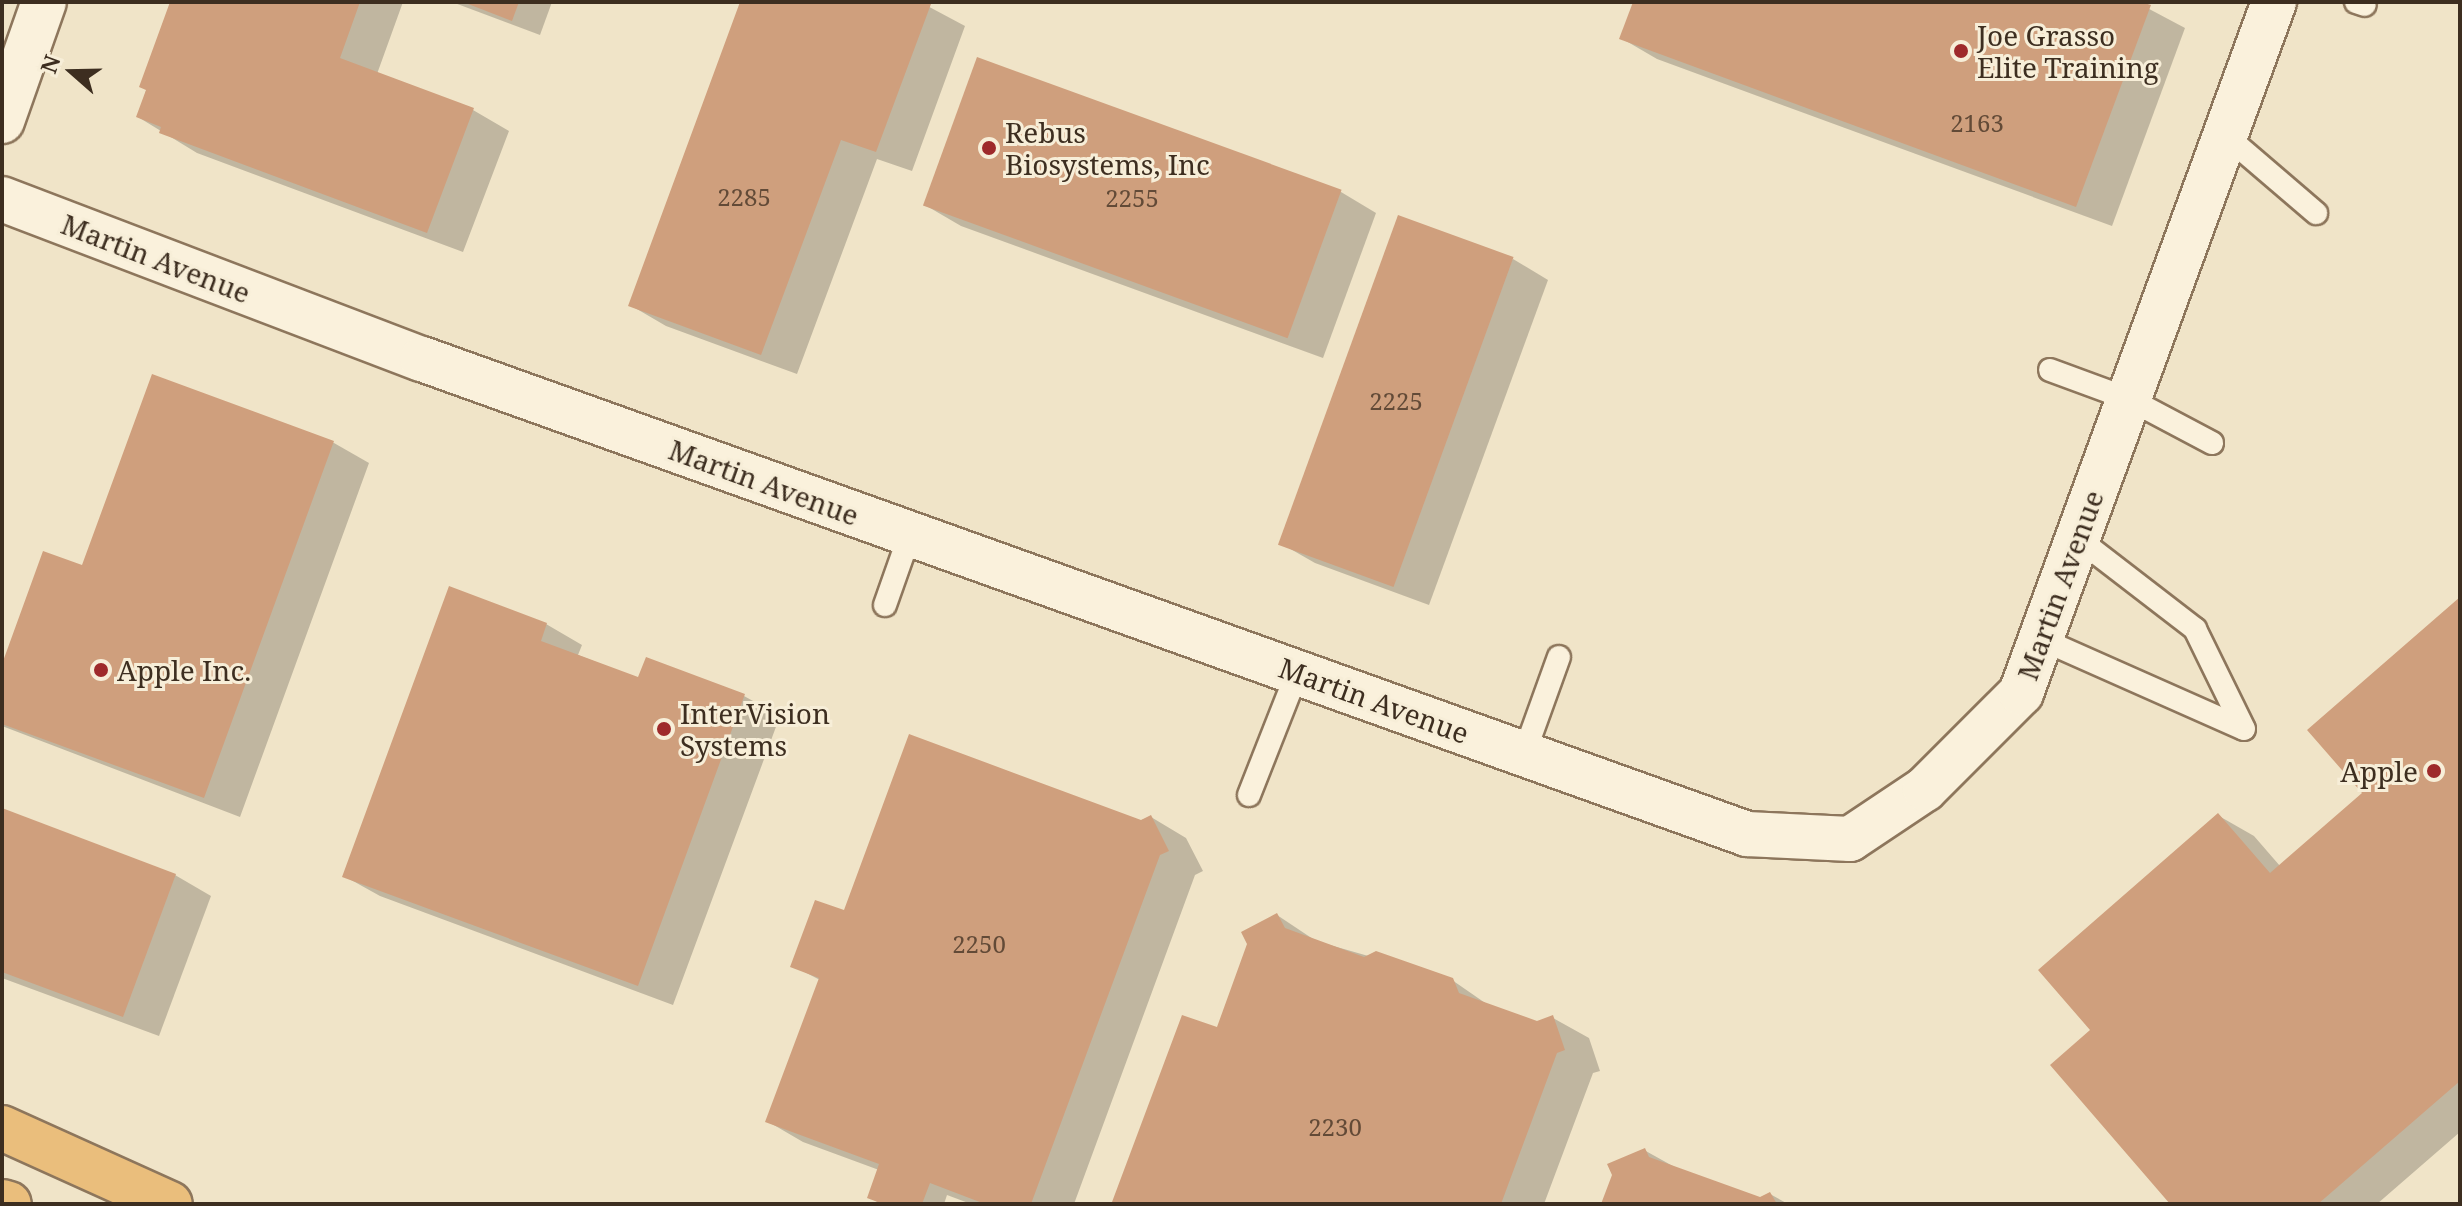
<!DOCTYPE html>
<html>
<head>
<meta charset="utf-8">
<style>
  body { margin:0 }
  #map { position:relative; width:2462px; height:1206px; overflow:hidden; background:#f0e4c8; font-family:"Noto Serif",serif }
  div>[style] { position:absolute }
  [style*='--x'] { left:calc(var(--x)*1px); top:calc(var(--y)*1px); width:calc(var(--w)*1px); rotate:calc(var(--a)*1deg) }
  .shadow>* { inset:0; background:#0003 }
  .building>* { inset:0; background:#cf9f7d; transform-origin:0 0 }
  .roads { filter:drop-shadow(2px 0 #8d765c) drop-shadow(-2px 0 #8d765c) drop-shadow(0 2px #8d765c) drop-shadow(0 -2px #8d765c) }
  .service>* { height:22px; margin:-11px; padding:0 11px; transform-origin:11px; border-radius:11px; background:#faf1dc }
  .tertiary>* { height:44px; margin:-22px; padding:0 22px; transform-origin:22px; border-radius:22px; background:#faf1dc }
  .secondary>* { height:44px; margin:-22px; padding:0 22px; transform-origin:22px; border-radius:22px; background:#faf1dc }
  .trunk>* { height:44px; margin:-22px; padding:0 22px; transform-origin:22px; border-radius:22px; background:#eabe7c }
  .dots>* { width:22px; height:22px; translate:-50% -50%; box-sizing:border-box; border:4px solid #f7eed8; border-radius:50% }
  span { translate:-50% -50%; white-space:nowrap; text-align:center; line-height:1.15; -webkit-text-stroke:6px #f7eed8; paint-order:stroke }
  .number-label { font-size:24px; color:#624a37 }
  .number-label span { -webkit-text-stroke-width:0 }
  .poi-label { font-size:28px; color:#3d2e20 }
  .left { translate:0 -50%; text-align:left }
  .right { translate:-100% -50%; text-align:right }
  .street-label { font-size:28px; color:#3d2e20 }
  .frame { position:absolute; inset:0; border:4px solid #3d2e20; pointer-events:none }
  .north { position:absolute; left:32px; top:32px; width:80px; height:80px; -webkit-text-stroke:6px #f7eed8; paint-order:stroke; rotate:290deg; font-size:22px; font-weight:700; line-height:32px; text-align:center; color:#3d2e20 }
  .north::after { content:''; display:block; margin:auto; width:28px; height:36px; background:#3d2e20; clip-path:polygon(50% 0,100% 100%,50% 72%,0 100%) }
</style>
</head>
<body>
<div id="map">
  <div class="shadow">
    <i style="clip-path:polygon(173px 2px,403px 2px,377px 74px,473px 110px,509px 131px,463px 252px,197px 153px,138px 117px)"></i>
    <i style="clip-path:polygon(452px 2px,552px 2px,540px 35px)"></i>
    <i style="clip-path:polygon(742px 2px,920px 2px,965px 26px,912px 171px,877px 159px,797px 374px,666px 326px,630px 305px)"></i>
    <i style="clip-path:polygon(1635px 2px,2136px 2px,2185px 28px,2112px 226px,1657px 59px,1621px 38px)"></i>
    <i style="clip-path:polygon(1341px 192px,1376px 213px,1323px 358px,961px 226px,925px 205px)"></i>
    <i style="clip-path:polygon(1513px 259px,1548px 280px,1429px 605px,1315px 563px,1280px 543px)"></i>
    <i style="clip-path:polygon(153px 377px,334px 443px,369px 463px,240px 817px,2px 726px,2px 670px,83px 568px)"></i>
    <i style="clip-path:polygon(2460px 600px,2460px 1132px,2377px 1204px,2172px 1204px,2093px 1030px,2219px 816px,2254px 836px,2280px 866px,2365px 793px)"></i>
    <i style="clip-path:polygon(546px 624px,582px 645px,578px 655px,639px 679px,744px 696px,780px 716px,673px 1005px,380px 896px,344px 876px)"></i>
    <i style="clip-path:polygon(2px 811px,175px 875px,211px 896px,159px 1036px,2px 978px)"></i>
    <i style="clip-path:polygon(1151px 817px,1186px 838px,1203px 871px,1195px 875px,1074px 1204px,971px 1204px,947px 1195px,944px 1204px,881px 1204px,869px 1197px,879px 1170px,803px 1142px,767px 1121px,820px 980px,793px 966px,845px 913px)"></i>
    <i style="clip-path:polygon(1277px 915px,1316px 941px,1452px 980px,1491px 1007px,1537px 1024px,1553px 1018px,1589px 1038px,1600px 1071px,1593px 1073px,1544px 1204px,1115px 1201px,1218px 1030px)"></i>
    <i style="clip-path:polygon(1644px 1150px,1680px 1170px,1760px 1199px,1770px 1194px,1788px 1204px,1602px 1204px)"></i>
  </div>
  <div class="building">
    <i style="clip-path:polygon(170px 2px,360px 2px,340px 58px,474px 108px,427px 233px,159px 133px,161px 127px,136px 117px,146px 90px,139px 87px)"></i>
    <i style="clip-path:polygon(463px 2px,519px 2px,512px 21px)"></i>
    <i style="clip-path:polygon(740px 2px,931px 4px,876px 152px,841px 140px,761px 355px,628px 306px)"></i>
    <i style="clip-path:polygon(1633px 2px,2141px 2px,2151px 5px,2076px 207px,1619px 39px)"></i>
    <i style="left:977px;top:57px;width:388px;height:158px;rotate:20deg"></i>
    <i style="left:1398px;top:215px;width:123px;height:351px;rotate:20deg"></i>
    <i style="clip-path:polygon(152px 374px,334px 441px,204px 798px,2px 724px,2px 664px,43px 551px,82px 565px)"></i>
    <i style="clip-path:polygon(449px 586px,547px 623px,541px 641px,638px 677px,646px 657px,745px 694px,638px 986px,342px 877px)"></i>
    <i style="clip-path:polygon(2460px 597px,2460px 1081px,2318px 1204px,2170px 1204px,2050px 1065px,2090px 1030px,2038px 970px,2218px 813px,2270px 873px,2362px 793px,2307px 730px)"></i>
    <i style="clip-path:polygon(909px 734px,1141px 820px,1151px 815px,1169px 851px,1160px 855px,1031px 1204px,985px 1204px,930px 1183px,922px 1204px,883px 1204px,867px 1198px,879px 1164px,765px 1122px,819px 978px,790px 967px,815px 900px,844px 910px)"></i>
    <i style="clip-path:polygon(2px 808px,176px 874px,123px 1017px,2px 972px)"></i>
    <i style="clip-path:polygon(1277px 913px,1285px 928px,1364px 957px,1376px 951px,1453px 978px,1459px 993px,1537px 1021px,1553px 1015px,1565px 1050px,1557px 1053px,1501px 1204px,1112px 1202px,1182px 1015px,1217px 1027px,1247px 944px,1241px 932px)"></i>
    <i style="clip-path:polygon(1645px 1148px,1649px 1157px,1760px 1197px,1770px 1192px,1777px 1204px,1601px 1204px,1612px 1175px,1607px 1164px)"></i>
  </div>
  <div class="roads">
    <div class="service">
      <i style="--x:2356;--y:2;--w:9;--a:18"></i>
      <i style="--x:2225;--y:135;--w:120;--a:40.6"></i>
      <i style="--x:2050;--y:370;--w:84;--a:20.2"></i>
      <i style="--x:2129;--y:399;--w:94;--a:27.9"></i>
      <i style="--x:2077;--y:538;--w:149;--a:37.6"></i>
      <i style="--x:2195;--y:629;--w:111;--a:63.9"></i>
      <i style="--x:885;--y:605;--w:75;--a:-70.6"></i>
      <i style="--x:2041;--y:639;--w:222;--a:23.9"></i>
      <i style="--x:1524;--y:754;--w:103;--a:-70.2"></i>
      <i style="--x:1249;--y:795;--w:131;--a:-68.5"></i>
    </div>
    <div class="tertiary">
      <i style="--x:2;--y:199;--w:449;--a:20.9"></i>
      <i style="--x:422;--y:359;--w:1408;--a:19.72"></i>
      <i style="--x:1747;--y:834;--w:103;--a:2.8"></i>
      <i style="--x:1850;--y:839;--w:90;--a:-33.7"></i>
      <i style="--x:1925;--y:789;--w:136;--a:-45"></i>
      <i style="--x:2021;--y:693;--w:736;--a:-69.89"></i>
    </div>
    <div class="secondary">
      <i style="--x:2;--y:121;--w:126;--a:-70.6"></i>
    </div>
    <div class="trunk">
      <i style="--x:2;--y:1128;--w:184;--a:24.3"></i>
      <i style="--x:2;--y:1202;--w:7;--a:16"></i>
    </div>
  </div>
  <div class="dots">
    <i style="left:1961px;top:51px;background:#9e2a2b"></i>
    <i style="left:989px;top:148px;background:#9e2a2b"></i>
    <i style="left:101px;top:670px;background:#9e2a2b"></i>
    <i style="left:664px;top:729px;background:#9e2a2b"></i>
    <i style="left:2434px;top:771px;background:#9e2a2b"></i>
  </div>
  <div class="number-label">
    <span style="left:1977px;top:123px">2163</span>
    <span style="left:744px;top:197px">2285</span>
    <span style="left:1132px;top:198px">2255</span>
    <span style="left:1396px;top:401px">2225</span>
    <span style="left:979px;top:944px">2250</span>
    <span style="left:1335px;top:1127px">2230</span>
  </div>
  <div class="poi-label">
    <span class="left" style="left:1977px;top:51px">Joe Grasso<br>Elite Training</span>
    <span class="left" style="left:1005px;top:148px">Rebus<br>Biosystems, Inc</span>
    <span class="left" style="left:117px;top:670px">Apple Inc.</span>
    <span class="left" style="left:680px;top:729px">InterVision<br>Systems</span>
    <span class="right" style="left:2418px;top:771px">Apple</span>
  </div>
  <div class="street-label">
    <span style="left:156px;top:258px;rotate:21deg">Martin Avenue</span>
    <span style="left:764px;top:482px;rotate:20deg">Martin Avenue</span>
    <span style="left:2060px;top:585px;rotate:-70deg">Martin Avenue</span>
    <span style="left:1374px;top:700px;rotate:20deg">Martin Avenue</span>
  </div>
  <div class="frame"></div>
  <div class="north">N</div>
</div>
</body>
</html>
